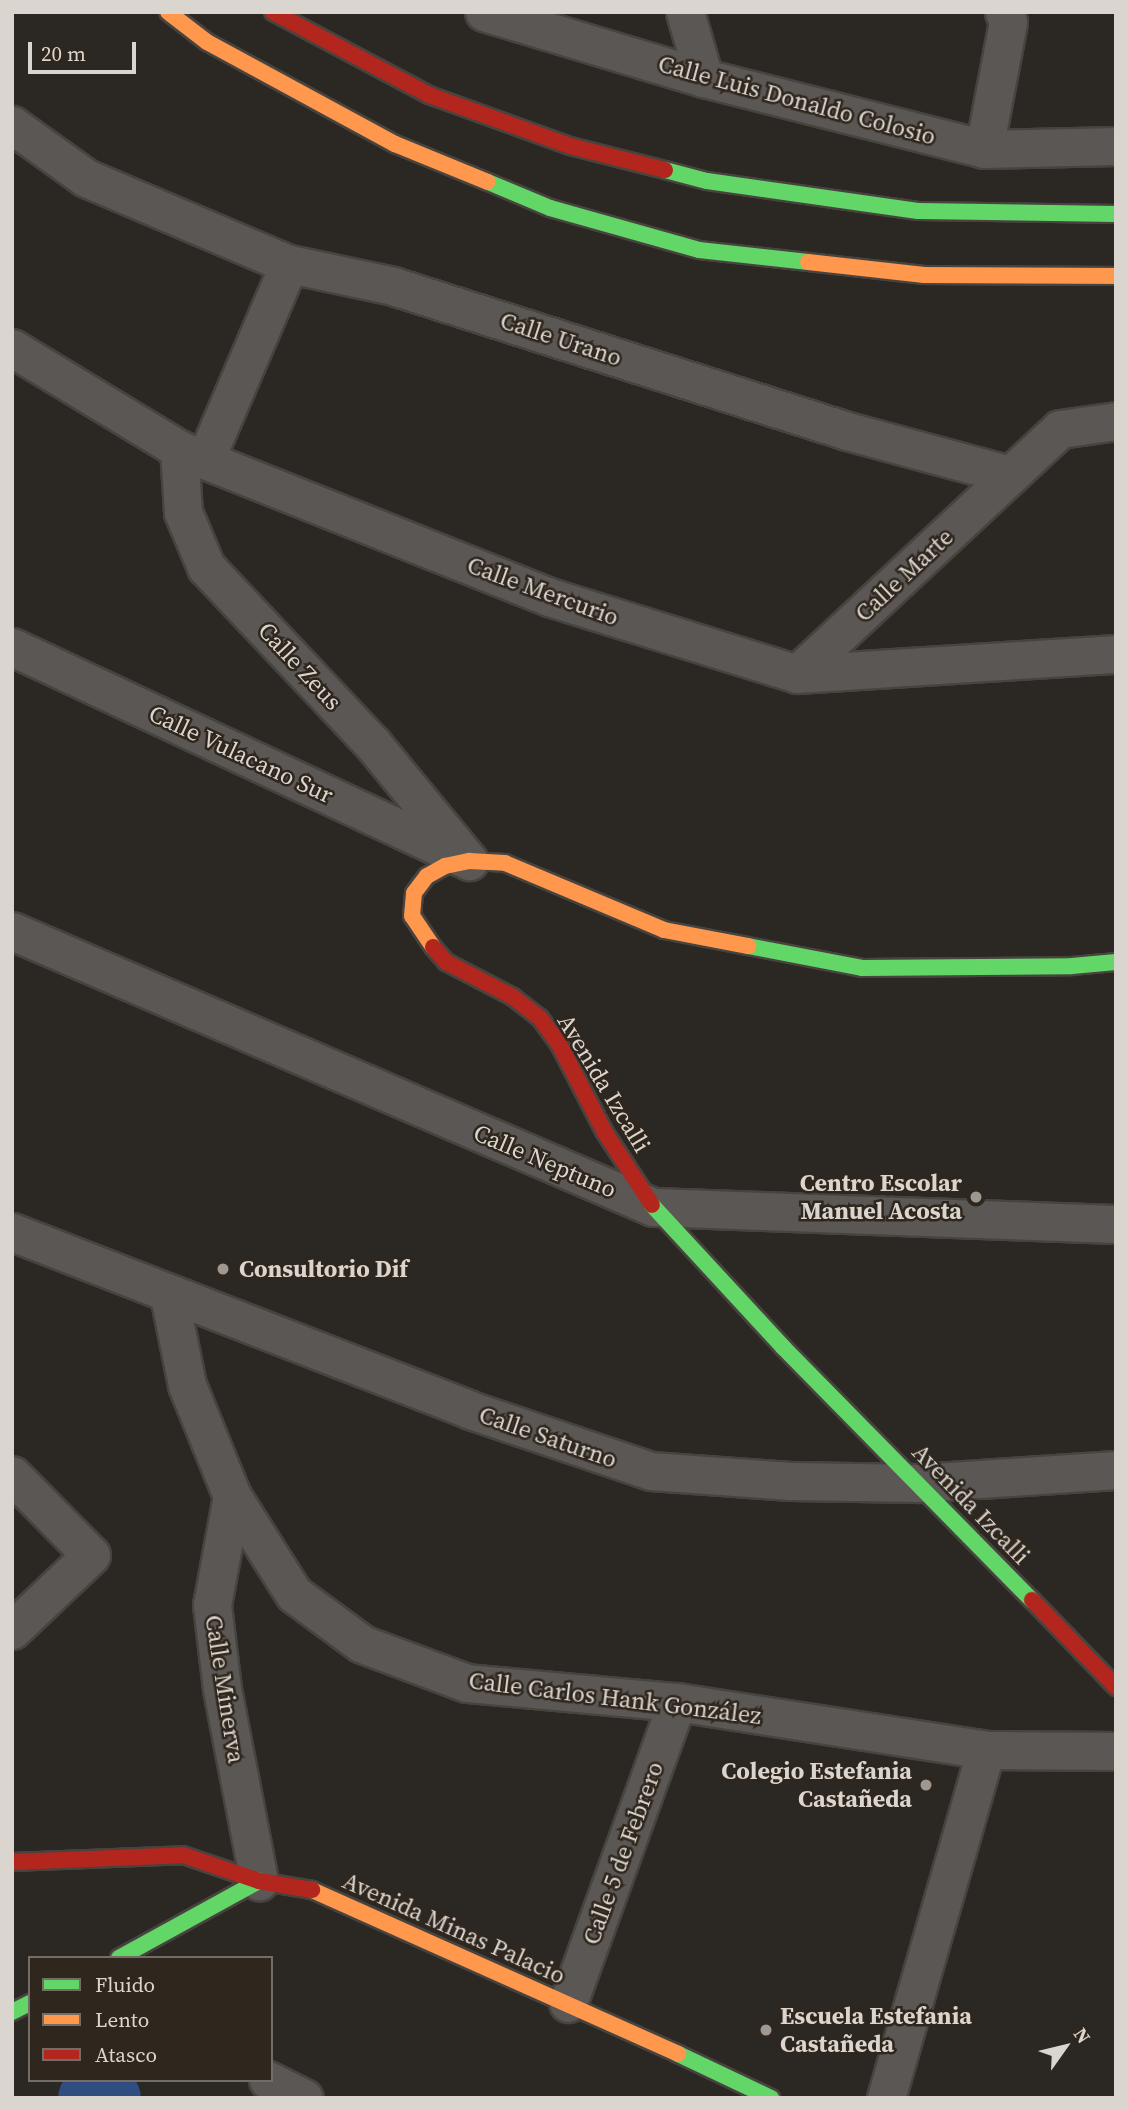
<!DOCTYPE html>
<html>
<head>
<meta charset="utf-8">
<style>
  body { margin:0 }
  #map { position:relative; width:1128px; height:2110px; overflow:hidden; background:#2b2722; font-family:"Source Serif 4",serif }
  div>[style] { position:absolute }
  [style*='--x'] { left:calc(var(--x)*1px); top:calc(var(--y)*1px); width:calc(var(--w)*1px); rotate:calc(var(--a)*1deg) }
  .river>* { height:65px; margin:-32.5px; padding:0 32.5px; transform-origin:32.5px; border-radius:32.5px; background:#2f4d7e }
  .roads { filter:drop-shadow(2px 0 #47433f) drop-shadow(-2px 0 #47433f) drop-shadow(0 2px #47433f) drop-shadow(0 -2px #47433f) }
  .street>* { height:37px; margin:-18.5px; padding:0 18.5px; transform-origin:18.5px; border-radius:18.5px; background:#5b5754 }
  .fast>* { height:16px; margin:-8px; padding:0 8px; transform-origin:8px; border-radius:8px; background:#63d668 }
  .slow>* { height:16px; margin:-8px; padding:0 8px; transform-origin:8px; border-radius:8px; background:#ff974d }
  .jam>* { height:16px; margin:-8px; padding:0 8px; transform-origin:8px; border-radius:8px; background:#b3261e }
  .dots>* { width:19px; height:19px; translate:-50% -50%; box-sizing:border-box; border:4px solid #2f271e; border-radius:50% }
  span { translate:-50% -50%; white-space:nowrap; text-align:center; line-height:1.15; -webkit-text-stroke:5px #2f271e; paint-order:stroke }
  .street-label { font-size:24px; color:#dbd5cf }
  .poi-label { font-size:24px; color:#dbd5cf; font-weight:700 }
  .right { translate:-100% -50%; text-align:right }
  .left { translate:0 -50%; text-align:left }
  .frame { position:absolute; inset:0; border:14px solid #dbd5cf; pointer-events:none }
  .legend { position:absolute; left:28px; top:1956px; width:245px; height:126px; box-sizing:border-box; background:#2f271e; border:2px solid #746d65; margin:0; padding:9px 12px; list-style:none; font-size:21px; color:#dbd5cf }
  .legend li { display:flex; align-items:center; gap:14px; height:35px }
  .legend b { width:35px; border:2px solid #746d65 }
  .north { position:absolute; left:1030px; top:2012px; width:70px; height:70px; -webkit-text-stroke:5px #2f271e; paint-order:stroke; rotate:56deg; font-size:19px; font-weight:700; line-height:28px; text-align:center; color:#dbd5cf }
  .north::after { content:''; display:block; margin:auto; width:24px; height:32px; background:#dbd5cf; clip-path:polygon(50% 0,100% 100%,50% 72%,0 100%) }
  .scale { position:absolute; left:28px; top:42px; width:108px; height:32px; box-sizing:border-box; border:4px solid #dbd5cf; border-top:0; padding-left:9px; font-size:21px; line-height:24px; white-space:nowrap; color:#dbd5cf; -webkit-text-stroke:5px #2f271e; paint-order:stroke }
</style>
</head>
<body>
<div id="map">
  <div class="river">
    <i style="--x:90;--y:2098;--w:18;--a:0"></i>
  </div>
  <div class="roads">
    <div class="street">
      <i style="--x:484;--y:12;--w:230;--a:16.7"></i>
      <i style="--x:704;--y:78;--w:289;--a:14.2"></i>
      <i style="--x:984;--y:149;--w:132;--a:-1.3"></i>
      <i style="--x:685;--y:12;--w:69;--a:73.9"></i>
      <i style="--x:12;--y:125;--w:91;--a:35.6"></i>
      <i style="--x:86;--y:178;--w:220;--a:23"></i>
      <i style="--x:289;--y:264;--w:106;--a:11.9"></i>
      <i style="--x:393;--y:286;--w:477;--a:17.7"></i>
      <i style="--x:847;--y:431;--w:169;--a:15.1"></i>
      <i style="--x:984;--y:149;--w:129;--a:-79.3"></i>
      <i style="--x:1008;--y:22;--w:11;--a:-112"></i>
      <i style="--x:12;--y:348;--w:195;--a:31.2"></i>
      <i style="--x:179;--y:449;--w:28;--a:23"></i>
      <i style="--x:205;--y:460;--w:370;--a:21.7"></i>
      <i style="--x:549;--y:597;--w:260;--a:17.2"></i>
      <i style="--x:797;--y:674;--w:320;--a:-3.6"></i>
      <i style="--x:179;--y:449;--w:63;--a:86.4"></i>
      <i style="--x:183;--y:512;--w:60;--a:67.3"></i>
      <i style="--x:206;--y:567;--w:242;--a:46.7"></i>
      <i style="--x:372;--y:743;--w:153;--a:50.6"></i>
      <i style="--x:205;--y:460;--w:213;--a:-66.8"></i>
      <i style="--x:12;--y:647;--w:497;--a:25.1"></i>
      <i style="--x:797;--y:674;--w:359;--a:-43"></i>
      <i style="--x:1060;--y:429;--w:57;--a:-8.1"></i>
      <i style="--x:12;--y:931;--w:698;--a:23.3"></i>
      <i style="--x:653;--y:1207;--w:463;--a:2.1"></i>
      <i style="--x:12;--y:1232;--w:491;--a:21.2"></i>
      <i style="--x:470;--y:1410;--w:191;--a:18.6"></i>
      <i style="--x:651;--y:1471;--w:140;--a:4.1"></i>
      <i style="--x:791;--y:1481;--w:128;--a:0.9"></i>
      <i style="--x:919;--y:1483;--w:197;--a:-3.8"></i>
      <i style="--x:169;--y:1295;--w:92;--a:78.7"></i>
      <i style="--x:187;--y:1385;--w:120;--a:67.9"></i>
      <i style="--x:232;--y:1496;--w:116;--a:57.7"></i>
      <i style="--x:294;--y:1594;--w:84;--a:36.3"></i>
      <i style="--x:362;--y:1644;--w:112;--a:20.4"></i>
      <i style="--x:467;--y:1683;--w:211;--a:5.2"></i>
      <i style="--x:677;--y:1702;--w:313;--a:8.8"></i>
      <i style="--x:986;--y:1750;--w:130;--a:0.4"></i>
      <i style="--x:12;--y:1475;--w:112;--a:45.4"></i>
      <i style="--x:91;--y:1555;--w:109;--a:136.5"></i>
      <i style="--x:232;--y:1496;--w:111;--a:100.4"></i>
      <i style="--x:212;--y:1605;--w:85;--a:83.2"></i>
      <i style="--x:222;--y:1689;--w:196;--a:79.1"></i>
      <i style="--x:568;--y:2003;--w:320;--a:-70.1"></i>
      <i style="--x:268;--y:2080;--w:40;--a:26.6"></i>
      <i style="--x:886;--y:2098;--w:362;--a:-74"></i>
    </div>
    <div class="fast">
      <i style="--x:665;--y:170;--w:43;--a:14.7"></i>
      <i style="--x:707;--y:181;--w:213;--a:8.1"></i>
      <i style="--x:918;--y:211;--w:198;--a:0.9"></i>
      <i style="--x:488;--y:182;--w:67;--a:22.8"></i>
      <i style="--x:550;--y:208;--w:155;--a:15.7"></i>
      <i style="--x:699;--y:250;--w:110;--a:6.3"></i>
      <i style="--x:748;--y:946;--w:116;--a:10.9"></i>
      <i style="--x:862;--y:968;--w:210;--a:-0.5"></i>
      <i style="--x:1072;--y:966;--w:44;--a:-5.2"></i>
      <i style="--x:652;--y:1205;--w:193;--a:47.3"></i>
      <i style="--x:783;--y:1347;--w:355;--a:45.5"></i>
      <i style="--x:119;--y:1958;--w:160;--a:-28.8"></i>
      <i style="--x:12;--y:2012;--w:20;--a:-27"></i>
      <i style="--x:678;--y:2054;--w:103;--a:25.3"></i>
    </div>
    <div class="slow">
      <i style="--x:168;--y:12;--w:49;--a:37.6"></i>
      <i style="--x:207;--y:42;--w:214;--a:28.5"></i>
      <i style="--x:395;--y:144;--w:100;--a:22.2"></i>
      <i style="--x:808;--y:262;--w:117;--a:6.4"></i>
      <i style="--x:924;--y:275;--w:192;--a:0.3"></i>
      <i style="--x:433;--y:947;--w:37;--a:-124"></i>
      <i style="--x:412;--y:916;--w:23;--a:-85"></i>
      <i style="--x:414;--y:893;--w:21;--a:-53"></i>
      <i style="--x:427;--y:876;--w:21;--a:-29"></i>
      <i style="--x:445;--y:866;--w:25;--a:-12"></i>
      <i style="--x:469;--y:861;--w:36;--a:3"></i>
      <i style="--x:505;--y:863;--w:173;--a:22.8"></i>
      <i style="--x:664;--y:930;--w:86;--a:10.8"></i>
      <i style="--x:312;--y:1890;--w:401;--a:24.1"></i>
    </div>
    <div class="jam">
      <i style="--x:273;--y:12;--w:177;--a:28"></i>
      <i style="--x:429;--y:95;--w:150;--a:19.9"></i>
      <i style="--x:570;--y:146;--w:98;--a:14.2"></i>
      <i style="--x:433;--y:947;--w:20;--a:49"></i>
      <i style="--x:446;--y:962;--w:76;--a:27.6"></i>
      <i style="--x:513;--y:997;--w:34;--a:38"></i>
      <i style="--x:540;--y:1018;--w:34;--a:54"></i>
      <i style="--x:560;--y:1046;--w:96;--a:62.6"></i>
      <i style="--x:604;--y:1131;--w:88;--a:57"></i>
      <i style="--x:1032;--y:1600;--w:121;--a:46"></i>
      <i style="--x:12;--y:1862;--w:171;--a:-2.3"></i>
      <i style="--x:183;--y:1855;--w:80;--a:18.9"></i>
      <i style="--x:259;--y:1881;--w:54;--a:9.6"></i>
    </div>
  </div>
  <div class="dots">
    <i style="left:976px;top:1197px;background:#9d9892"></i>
    <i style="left:223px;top:1269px;background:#9d9892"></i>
    <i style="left:926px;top:1785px;background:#9d9892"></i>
    <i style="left:766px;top:2030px;background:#9d9892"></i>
  </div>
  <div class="street-label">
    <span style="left:797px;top:100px;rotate:15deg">Calle Luis Donaldo Colosio</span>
    <span style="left:561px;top:339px;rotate:18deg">Calle Urano</span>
    <span style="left:904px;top:575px;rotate:-43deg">Calle Marte</span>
    <span style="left:543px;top:591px;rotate:20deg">Calle Mercurio</span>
    <span style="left:300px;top:666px;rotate:47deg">Calle Zeus</span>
    <span style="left:241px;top:754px;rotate:25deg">Calle Vulacano Sur</span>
    <span style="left:604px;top:1083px;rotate:59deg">Avenida Izcalli</span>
    <span style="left:545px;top:1161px;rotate:23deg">Calle Neptuno</span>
    <span style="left:548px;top:1437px;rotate:19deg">Calle Saturno</span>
    <span style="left:971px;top:1504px;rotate:46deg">Avenida Izcalli</span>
    <span style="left:225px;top:1689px;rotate:81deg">Calle Minerva</span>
    <span style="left:615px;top:1698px;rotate:7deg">Calle Carlos Hank González</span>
    <span style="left:623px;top:1853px;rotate:-70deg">Calle 5 de Febrero</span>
    <span style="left:454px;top:1928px;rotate:24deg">Avenida Minas Palacio</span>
  </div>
  <div class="poi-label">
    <span class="right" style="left:962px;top:1197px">Centro Escolar<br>Manuel Acosta</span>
    <span class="left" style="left:239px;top:1269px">Consultorio Dif</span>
    <span class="right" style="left:912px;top:1785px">Colegio Estefania<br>Castañeda</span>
    <span class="left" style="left:780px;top:2030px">Escuela Estefania<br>Castañeda</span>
  </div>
  <div class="frame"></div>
  <ul class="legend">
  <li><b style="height:9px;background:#63d668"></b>Fluido</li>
  <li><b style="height:9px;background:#ff974d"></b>Lento</li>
  <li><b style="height:9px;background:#b3261e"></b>Atasco</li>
  </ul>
  <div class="north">N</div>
  <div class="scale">20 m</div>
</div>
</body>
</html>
